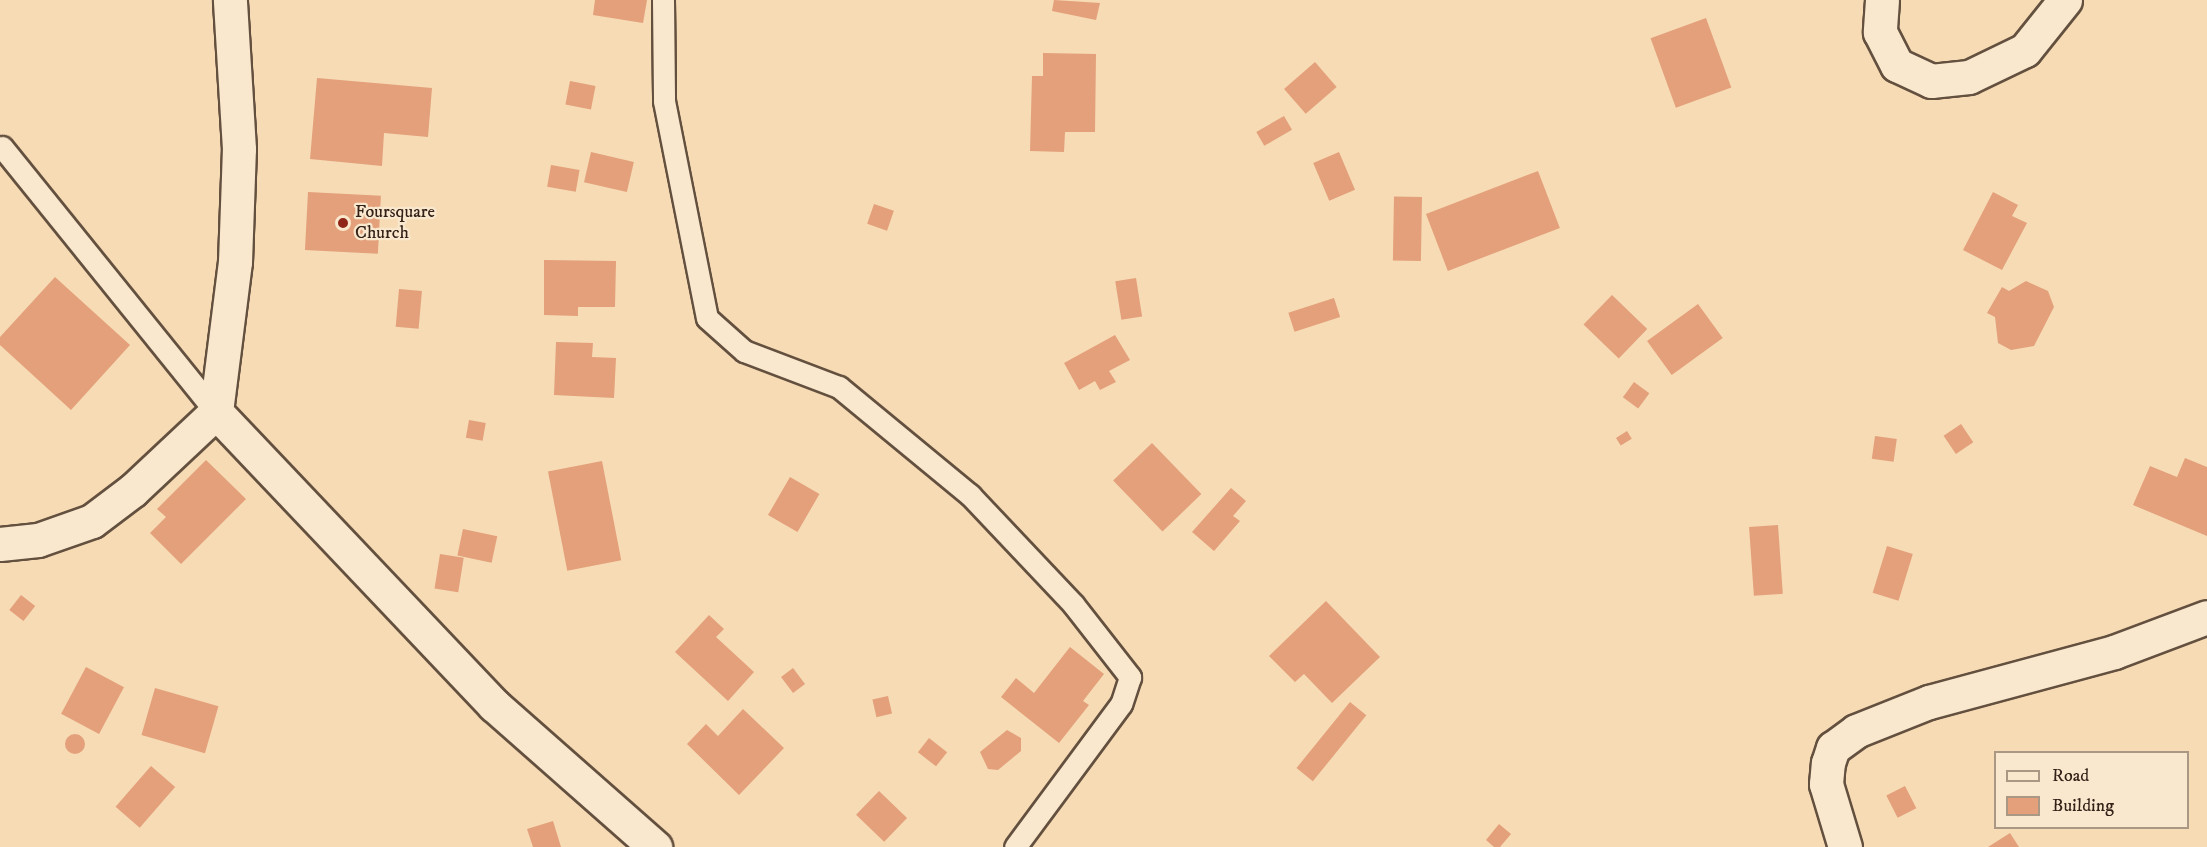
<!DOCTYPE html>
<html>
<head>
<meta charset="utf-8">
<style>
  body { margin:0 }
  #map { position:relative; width:2207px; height:847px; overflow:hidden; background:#f6dbb4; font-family:"IM FELL DW Pica",serif }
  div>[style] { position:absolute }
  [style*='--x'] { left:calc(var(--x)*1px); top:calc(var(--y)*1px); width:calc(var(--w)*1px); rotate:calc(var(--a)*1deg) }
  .building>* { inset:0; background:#e3a07b; transform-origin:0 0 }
  .round { border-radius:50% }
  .roads { filter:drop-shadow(2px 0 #64503f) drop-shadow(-2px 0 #64503f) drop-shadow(0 2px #64503f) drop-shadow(0 -2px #64503f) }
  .service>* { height:21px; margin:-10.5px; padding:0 10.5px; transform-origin:10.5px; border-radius:10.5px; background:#f9e8ce }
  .minor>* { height:33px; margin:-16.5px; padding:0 16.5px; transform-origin:16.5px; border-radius:16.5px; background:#f9e8ce }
  .tertiary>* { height:33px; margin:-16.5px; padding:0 16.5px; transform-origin:16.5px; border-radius:16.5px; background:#f9e8ce }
  .dots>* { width:16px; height:16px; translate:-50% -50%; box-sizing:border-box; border:3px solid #f9e8ce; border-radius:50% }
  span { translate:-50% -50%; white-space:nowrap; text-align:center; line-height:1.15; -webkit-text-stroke:4.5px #f9e8ce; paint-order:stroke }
  .poi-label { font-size:18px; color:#332118 }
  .left { translate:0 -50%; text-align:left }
  .legend { position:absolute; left:1994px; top:751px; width:195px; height:78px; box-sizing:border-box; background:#f9e8ce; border:2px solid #aa9885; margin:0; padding:8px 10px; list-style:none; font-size:18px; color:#332118 }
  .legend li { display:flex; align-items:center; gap:12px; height:30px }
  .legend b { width:30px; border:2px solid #aa9885 }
</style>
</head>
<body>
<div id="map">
  <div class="building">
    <i style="clip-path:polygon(595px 0,647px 0,643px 23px,593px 15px)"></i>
    <i style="clip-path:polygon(1054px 0,1100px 3px,1096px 20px,1052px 11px)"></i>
    <i style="left:1706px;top:18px;width:74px;height:59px;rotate:70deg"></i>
    <i style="clip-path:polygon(1043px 53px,1096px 54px,1095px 132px,1065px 132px,1064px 152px,1030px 151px,1032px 76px,1043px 76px)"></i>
    <i style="left:1315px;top:62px;width:33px;height:41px;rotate:49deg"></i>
    <i style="clip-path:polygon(317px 78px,432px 88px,428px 137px,384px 133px,382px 166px,310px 159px)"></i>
    <i style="left:570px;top:81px;width:26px;height:24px;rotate:11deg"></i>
    <i style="left:1284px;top:116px;width:16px;height:32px;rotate:60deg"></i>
    <i style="left:591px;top:152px;width:44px;height:31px;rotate:13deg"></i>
    <i style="left:1339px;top:152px;width:41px;height:28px;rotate:67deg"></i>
    <i style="left:551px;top:165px;width:29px;height:22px;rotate:10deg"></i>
    <i style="left:1538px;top:171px;width:61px;height:120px;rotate:69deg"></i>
    <i style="left:308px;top:192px;width:73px;height:58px;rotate:3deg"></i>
    <i style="clip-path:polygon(1993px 192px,2018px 205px,2012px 216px,2027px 223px,2002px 270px,1963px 250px)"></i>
    <i style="left:1422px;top:197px;width:64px;height:28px;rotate:91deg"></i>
    <i style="left:874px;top:204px;width:21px;height:21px;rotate:19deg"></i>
    <i style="clip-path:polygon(544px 260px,616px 261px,615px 307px,578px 307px,578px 316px,544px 315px)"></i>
    <i style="clip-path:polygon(55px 277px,130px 345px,71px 410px,0 345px,0 337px)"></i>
    <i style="left:1136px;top:278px;width:39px;height:21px;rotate:81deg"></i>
    <i style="clip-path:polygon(2026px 281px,2048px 291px,2054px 307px,2034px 346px,2011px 350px,1998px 343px,1995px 317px,1987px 313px,2002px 287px,2009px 291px)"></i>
    <i style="left:399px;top:289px;width:23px;height:38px;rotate:5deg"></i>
    <i style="left:1612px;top:295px;width:49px;height:41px;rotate:44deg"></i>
    <i style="left:1334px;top:298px;width:20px;height:48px;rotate:72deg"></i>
    <i style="left:1698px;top:304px;width:42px;height:63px;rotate:54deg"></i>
    <i style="clip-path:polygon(1115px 335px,1130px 360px,1109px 371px,1116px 382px,1100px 390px,1095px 381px,1079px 390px,1064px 363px)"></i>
    <i style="clip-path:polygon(556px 342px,593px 343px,592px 357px,616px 358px,614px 398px,554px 395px)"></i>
    <i style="left:1634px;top:382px;width:19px;height:19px;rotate:36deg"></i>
    <i style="left:469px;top:420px;width:17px;height:18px;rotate:10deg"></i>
    <i style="left:1961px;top:424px;width:22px;height:21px;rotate:56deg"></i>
    <i style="left:1627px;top:431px;width:9px;height:13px;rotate:58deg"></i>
    <i style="left:1875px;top:436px;width:22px;height:23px;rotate:8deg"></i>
    <i style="left:1152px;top:443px;width:71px;height:54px;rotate:46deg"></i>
    <i style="clip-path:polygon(2185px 458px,2207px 467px,2207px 536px,2133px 505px,2150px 466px,2177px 477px)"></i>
    <i style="clip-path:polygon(206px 460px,246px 499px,181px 564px,150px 533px,166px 517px,157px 509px)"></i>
    <i style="left:602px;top:461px;width:101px;height:55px;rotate:79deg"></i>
    <i style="left:790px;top:477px;width:34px;height:44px;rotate:30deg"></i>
    <i style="clip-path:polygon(1231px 488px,1246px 501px,1233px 516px,1240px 521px,1214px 551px,1192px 532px)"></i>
    <i style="left:1778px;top:525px;width:69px;height:29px;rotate:86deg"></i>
    <i style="left:463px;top:529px;width:35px;height:27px;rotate:12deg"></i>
    <i style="left:1887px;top:546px;width:27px;height:49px;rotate:17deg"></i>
    <i style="left:440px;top:554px;width:24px;height:35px;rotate:9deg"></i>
    <i style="left:21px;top:595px;width:18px;height:19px;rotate:38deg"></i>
    <i style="clip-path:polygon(1326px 601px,1380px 657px,1332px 703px,1304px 674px,1295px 682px,1269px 656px)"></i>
    <i style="clip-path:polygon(709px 615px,724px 629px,716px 637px,754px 672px,728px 701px,675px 652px)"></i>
    <i style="clip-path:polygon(1070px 647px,1104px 674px,1083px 701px,1089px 705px,1059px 743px,1001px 697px,1016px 678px,1034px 693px)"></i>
    <i style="left:86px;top:667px;width:43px;height:53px;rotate:28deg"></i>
    <i style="left:793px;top:668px;width:20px;height:15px;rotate:53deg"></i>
    <i style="left:155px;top:688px;width:66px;height:49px;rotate:16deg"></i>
    <i style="left:888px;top:696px;width:18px;height:16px;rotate:77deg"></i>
    <i style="left:1350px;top:702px;width:21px;height:85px;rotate:39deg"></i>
    <i style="clip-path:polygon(743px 709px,784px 748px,739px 795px,687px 744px,706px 724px,718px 736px)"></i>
    <i style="clip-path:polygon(1007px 730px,1021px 738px,1021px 751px,998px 770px,988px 769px,980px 752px)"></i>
    <i class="round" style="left:65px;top:734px;width:20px;height:20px"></i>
    <i style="left:929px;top:738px;width:23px;height:18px;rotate:38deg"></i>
    <i style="left:151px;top:766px;width:32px;height:54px;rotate:41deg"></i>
    <i style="left:1905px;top:786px;width:25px;height:21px;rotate:63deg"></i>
    <i style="left:879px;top:791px;width:39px;height:33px;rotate:44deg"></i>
    <i style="clip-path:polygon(553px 821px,561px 847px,533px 847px,527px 829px)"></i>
    <i style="clip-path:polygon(1499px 824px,1511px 834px,1500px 847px,1494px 847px,1486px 840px)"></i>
    <i style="clip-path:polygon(2010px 833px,2019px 847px,1988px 847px)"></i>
  </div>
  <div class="roads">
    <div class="service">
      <i style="--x:663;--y:0;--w:101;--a:89.4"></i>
      <i style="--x:664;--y:101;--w:221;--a:78.8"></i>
      <i style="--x:707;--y:318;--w:50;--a:41.7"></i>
      <i style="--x:744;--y:351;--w:102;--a:20.8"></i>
      <i style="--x:839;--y:387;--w:170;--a:39.5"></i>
      <i style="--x:970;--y:495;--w:150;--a:46.6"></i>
      <i style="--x:1073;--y:604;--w:93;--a:52"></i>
      <i style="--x:1130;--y:677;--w:28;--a:108"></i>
      <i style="--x:1121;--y:704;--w:178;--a:126.5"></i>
      <i style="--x:2;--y:147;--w:341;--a:51.1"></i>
    </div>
    <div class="minor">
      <i style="--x:1882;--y:0;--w:32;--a:94"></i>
      <i style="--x:1880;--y:32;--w:37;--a:63"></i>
      <i style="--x:1897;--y:65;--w:38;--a:25"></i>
      <i style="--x:1931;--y:81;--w:38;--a:-6"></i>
      <i style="--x:1969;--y:77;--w:62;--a:-25.7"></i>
      <i style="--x:2025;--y:50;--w:64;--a:-51.3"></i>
      <i style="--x:216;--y:412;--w:404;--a:46.5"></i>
      <i style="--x:494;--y:705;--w:215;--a:41.4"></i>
      <i style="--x:1845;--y:847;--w:66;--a:-106.8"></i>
      <i style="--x:1826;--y:784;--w:21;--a:-85"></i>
      <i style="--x:1828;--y:763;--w:16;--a:-72"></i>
      <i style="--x:1833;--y:748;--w:29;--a:-36"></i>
      <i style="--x:1856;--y:731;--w:79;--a:-21.7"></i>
      <i style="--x:1929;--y:702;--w:192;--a:-15.1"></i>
      <i style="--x:2114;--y:652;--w:99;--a:-20.6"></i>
    </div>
    <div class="tertiary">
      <i style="--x:0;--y:544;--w:38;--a:-6"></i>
      <i style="--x:38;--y:540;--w:57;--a:-19.4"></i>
      <i style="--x:92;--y:521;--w:51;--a:-37.1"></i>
      <i style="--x:133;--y:490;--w:114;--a:-43.2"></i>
      <i style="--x:216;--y:412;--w:151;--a:-82.8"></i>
      <i style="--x:235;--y:262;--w:113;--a:-88"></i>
      <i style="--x:239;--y:149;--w:149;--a:-93.5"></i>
    </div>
  </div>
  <div class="dots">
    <i style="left:343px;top:223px;background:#8f2418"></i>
  </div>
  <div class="poi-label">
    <span class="left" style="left:355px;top:223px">Foursquare<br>Church</span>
  </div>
  <ul class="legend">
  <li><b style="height:8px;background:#f9e8ce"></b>Road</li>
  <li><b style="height:16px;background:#e3a07b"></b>Building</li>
  </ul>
</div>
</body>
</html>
